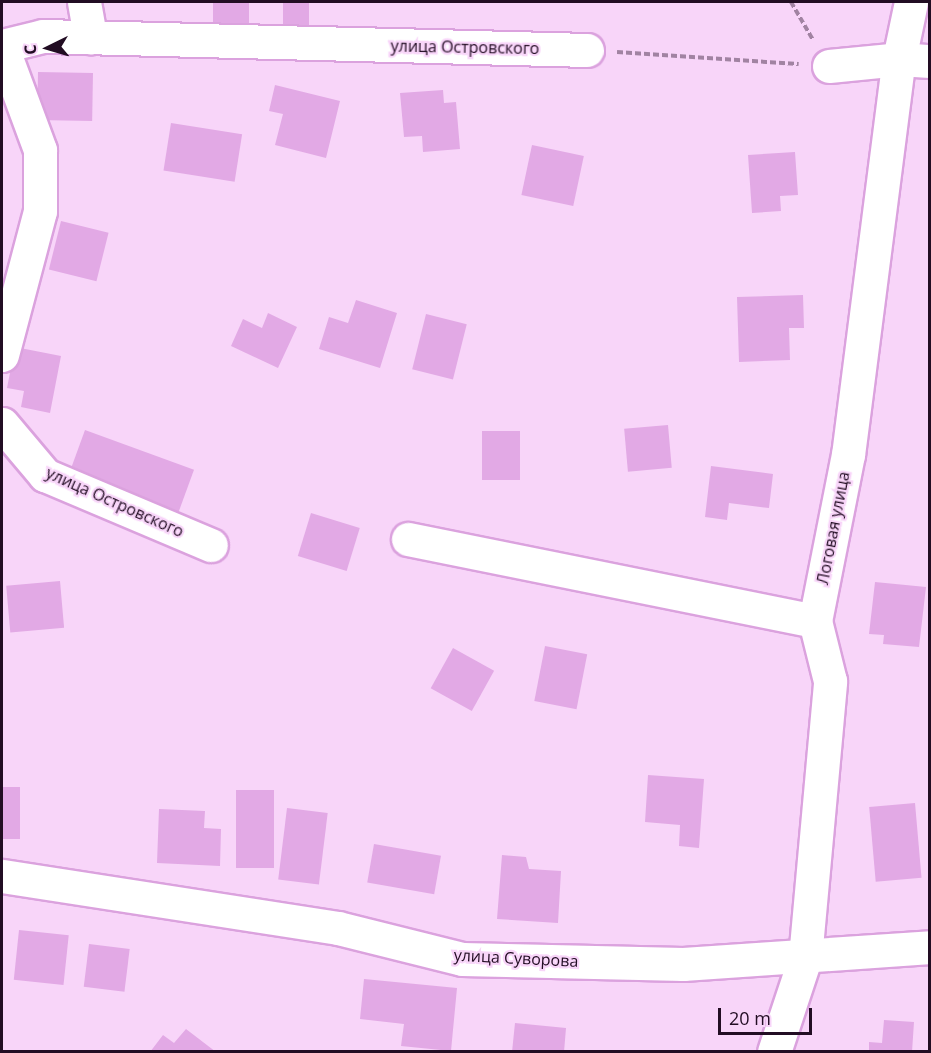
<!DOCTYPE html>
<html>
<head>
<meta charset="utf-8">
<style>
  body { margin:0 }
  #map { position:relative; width:931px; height:1053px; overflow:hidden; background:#f8d5f9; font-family:"Open Sans",sans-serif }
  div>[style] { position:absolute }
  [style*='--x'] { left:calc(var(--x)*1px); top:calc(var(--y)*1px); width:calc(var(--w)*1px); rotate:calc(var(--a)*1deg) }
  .building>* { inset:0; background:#e2a9e5; transform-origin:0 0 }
  .path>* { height:4px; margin-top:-2px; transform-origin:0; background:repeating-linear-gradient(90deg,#a183a2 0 6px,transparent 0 9px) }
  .roads { filter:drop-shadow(2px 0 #dba2de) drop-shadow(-2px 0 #dba2de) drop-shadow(0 2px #dba2de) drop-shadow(0 -2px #dba2de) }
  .minor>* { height:33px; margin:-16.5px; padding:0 16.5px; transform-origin:16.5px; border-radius:16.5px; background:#fff }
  span { translate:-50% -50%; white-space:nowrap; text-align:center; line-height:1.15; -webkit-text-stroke:4.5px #f8d5f9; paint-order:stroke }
  .street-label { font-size:16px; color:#220d23 }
  .frame { position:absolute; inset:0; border:3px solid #220d23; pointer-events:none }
  .north { position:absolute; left:18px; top:18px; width:60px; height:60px; -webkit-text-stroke:4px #f8d5f9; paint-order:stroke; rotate:265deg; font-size:16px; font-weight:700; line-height:24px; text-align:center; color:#220d23 }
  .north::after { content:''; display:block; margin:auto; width:21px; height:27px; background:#220d23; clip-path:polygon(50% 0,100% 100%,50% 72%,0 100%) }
  .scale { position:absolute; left:718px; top:1008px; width:94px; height:27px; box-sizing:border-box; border:3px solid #220d23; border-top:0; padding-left:8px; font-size:18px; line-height:21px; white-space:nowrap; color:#220d23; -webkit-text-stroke:4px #f8d5f9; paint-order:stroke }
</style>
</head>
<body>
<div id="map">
  <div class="building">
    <i style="left:213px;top:2px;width:36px;height:23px"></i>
    <i style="left:283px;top:2px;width:26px;height:23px"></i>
    <i style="left:38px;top:72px;width:55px;height:48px;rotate:1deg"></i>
    <i style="clip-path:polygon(275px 85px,340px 101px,326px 158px,275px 145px,283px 114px,269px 111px)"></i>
    <i style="clip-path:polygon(443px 90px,444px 103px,456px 102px,460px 149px,423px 152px,422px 136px,404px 137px,400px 93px)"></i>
    <i style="left:171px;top:123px;width:72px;height:48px;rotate:9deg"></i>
    <i style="left:532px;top:145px;width:53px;height:51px;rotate:12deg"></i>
    <i style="clip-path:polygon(795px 152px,798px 195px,780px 196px,781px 211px,752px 213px,748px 155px)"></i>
    <i style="left:61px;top:221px;width:49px;height:50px;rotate:14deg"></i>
    <i style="clip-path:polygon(803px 295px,804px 328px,789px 328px,790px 360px,739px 362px,737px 297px)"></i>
    <i style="clip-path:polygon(356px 300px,397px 313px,380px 368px,319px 349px,329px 317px,348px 323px)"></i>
    <i style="clip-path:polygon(268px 313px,297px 327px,278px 368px,231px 346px,243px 319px,262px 328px)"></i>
    <i style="left:426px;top:314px;width:42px;height:57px;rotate:14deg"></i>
    <i style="clip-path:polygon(15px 347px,61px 356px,50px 413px,21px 407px,24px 391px,7px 388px)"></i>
    <i style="left:668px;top:425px;width:43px;height:44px;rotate:85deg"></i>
    <i style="left:85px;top:430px;width:116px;height:50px;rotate:20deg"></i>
    <i style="left:482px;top:431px;width:38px;height:49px"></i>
    <i style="clip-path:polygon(711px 466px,773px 474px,769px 508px,729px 503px,727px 520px,705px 517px)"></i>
    <i style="left:311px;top:513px;width:51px;height:45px;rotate:17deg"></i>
    <i style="left:60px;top:581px;width:47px;height:54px;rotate:85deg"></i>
    <i style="clip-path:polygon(875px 582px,926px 587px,919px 647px,883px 644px,884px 635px,869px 634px)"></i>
    <i style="left:545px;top:646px;width:43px;height:56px;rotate:11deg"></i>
    <i style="left:453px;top:648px;width:47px;height:46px;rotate:29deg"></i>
    <i style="clip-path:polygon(648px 775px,704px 779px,699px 848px,679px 846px,680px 825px,645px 822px)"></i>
    <i style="left:2px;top:787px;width:18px;height:52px"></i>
    <i style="left:236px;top:790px;width:38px;height:78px"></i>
    <i style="left:915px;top:803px;width:75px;height:46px;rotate:85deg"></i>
    <i style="left:287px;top:808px;width:41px;height:72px;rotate:7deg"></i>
    <i style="clip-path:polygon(159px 809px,205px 811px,204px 828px,221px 829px,220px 866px,157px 863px)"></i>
    <i style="left:374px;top:844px;width:68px;height:39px;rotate:10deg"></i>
    <i style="clip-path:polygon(502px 855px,526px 857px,529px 869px,561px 871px,558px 923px,497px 919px)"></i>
    <i style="left:19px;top:930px;width:50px;height:50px;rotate:6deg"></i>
    <i style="left:89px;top:944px;width:41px;height:43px;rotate:7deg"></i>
    <i style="clip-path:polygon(364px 979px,457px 988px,451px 1051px,401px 1046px,404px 1024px,360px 1019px)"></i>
    <i style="clip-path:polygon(884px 1020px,914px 1022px,912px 1052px,869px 1052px,869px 1042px,882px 1043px)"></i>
    <i style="clip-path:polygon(515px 1023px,566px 1028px,564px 1052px,512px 1052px)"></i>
    <i style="clip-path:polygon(186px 1029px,216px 1052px,150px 1052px,163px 1035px,174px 1043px)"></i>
  </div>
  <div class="path">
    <i style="--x:791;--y:2;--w:44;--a:59.9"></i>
    <i style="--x:617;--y:52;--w:182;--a:3.8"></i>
  </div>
  <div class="roads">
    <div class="minor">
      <i style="--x:84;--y:2;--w:36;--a:80"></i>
      <i style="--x:2;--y:46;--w:42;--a:-13.7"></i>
      <i style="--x:43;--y:36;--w:544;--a:1.47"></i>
      <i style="--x:2;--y:47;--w:110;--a:69.7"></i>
      <i style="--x:40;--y:150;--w:61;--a:90"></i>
      <i style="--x:40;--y:211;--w:149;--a:104.8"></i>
      <i style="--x:829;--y:66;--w:70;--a:-5.7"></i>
      <i style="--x:899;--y:59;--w:31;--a:4"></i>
      <i style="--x:2;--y:424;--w:67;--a:49.9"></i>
      <i style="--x:45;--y:475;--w:180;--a:22.9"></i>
      <i style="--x:408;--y:539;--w:415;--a:11.4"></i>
      <i style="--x:2;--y:876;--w:340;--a:8.8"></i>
      <i style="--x:338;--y:928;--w:128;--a:14"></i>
      <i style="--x:462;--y:959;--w:221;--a:1.3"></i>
      <i style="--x:683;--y:964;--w:248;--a:-3.9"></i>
      <i style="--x:774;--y:1052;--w:99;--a:-71.7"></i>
      <i style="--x:805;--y:958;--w:278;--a:-84.8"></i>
      <i style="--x:830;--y:681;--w:62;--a:-104"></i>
      <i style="--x:815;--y:621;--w:169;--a:-78.8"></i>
      <i style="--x:848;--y:455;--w:399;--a:-82.7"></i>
      <i style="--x:899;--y:59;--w:58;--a:-78.1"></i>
    </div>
  </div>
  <div class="street-label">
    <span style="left:465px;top:47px;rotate:1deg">улица Островского</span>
    <span style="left:115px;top:502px;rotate:24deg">улица Островского</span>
    <span style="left:833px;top:528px;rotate:-79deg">Логовая улица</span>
    <span style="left:516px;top:958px;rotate:3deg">улица Суворова</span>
  </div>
  <div class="frame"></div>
  <div class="north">С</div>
  <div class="scale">20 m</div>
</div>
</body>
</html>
